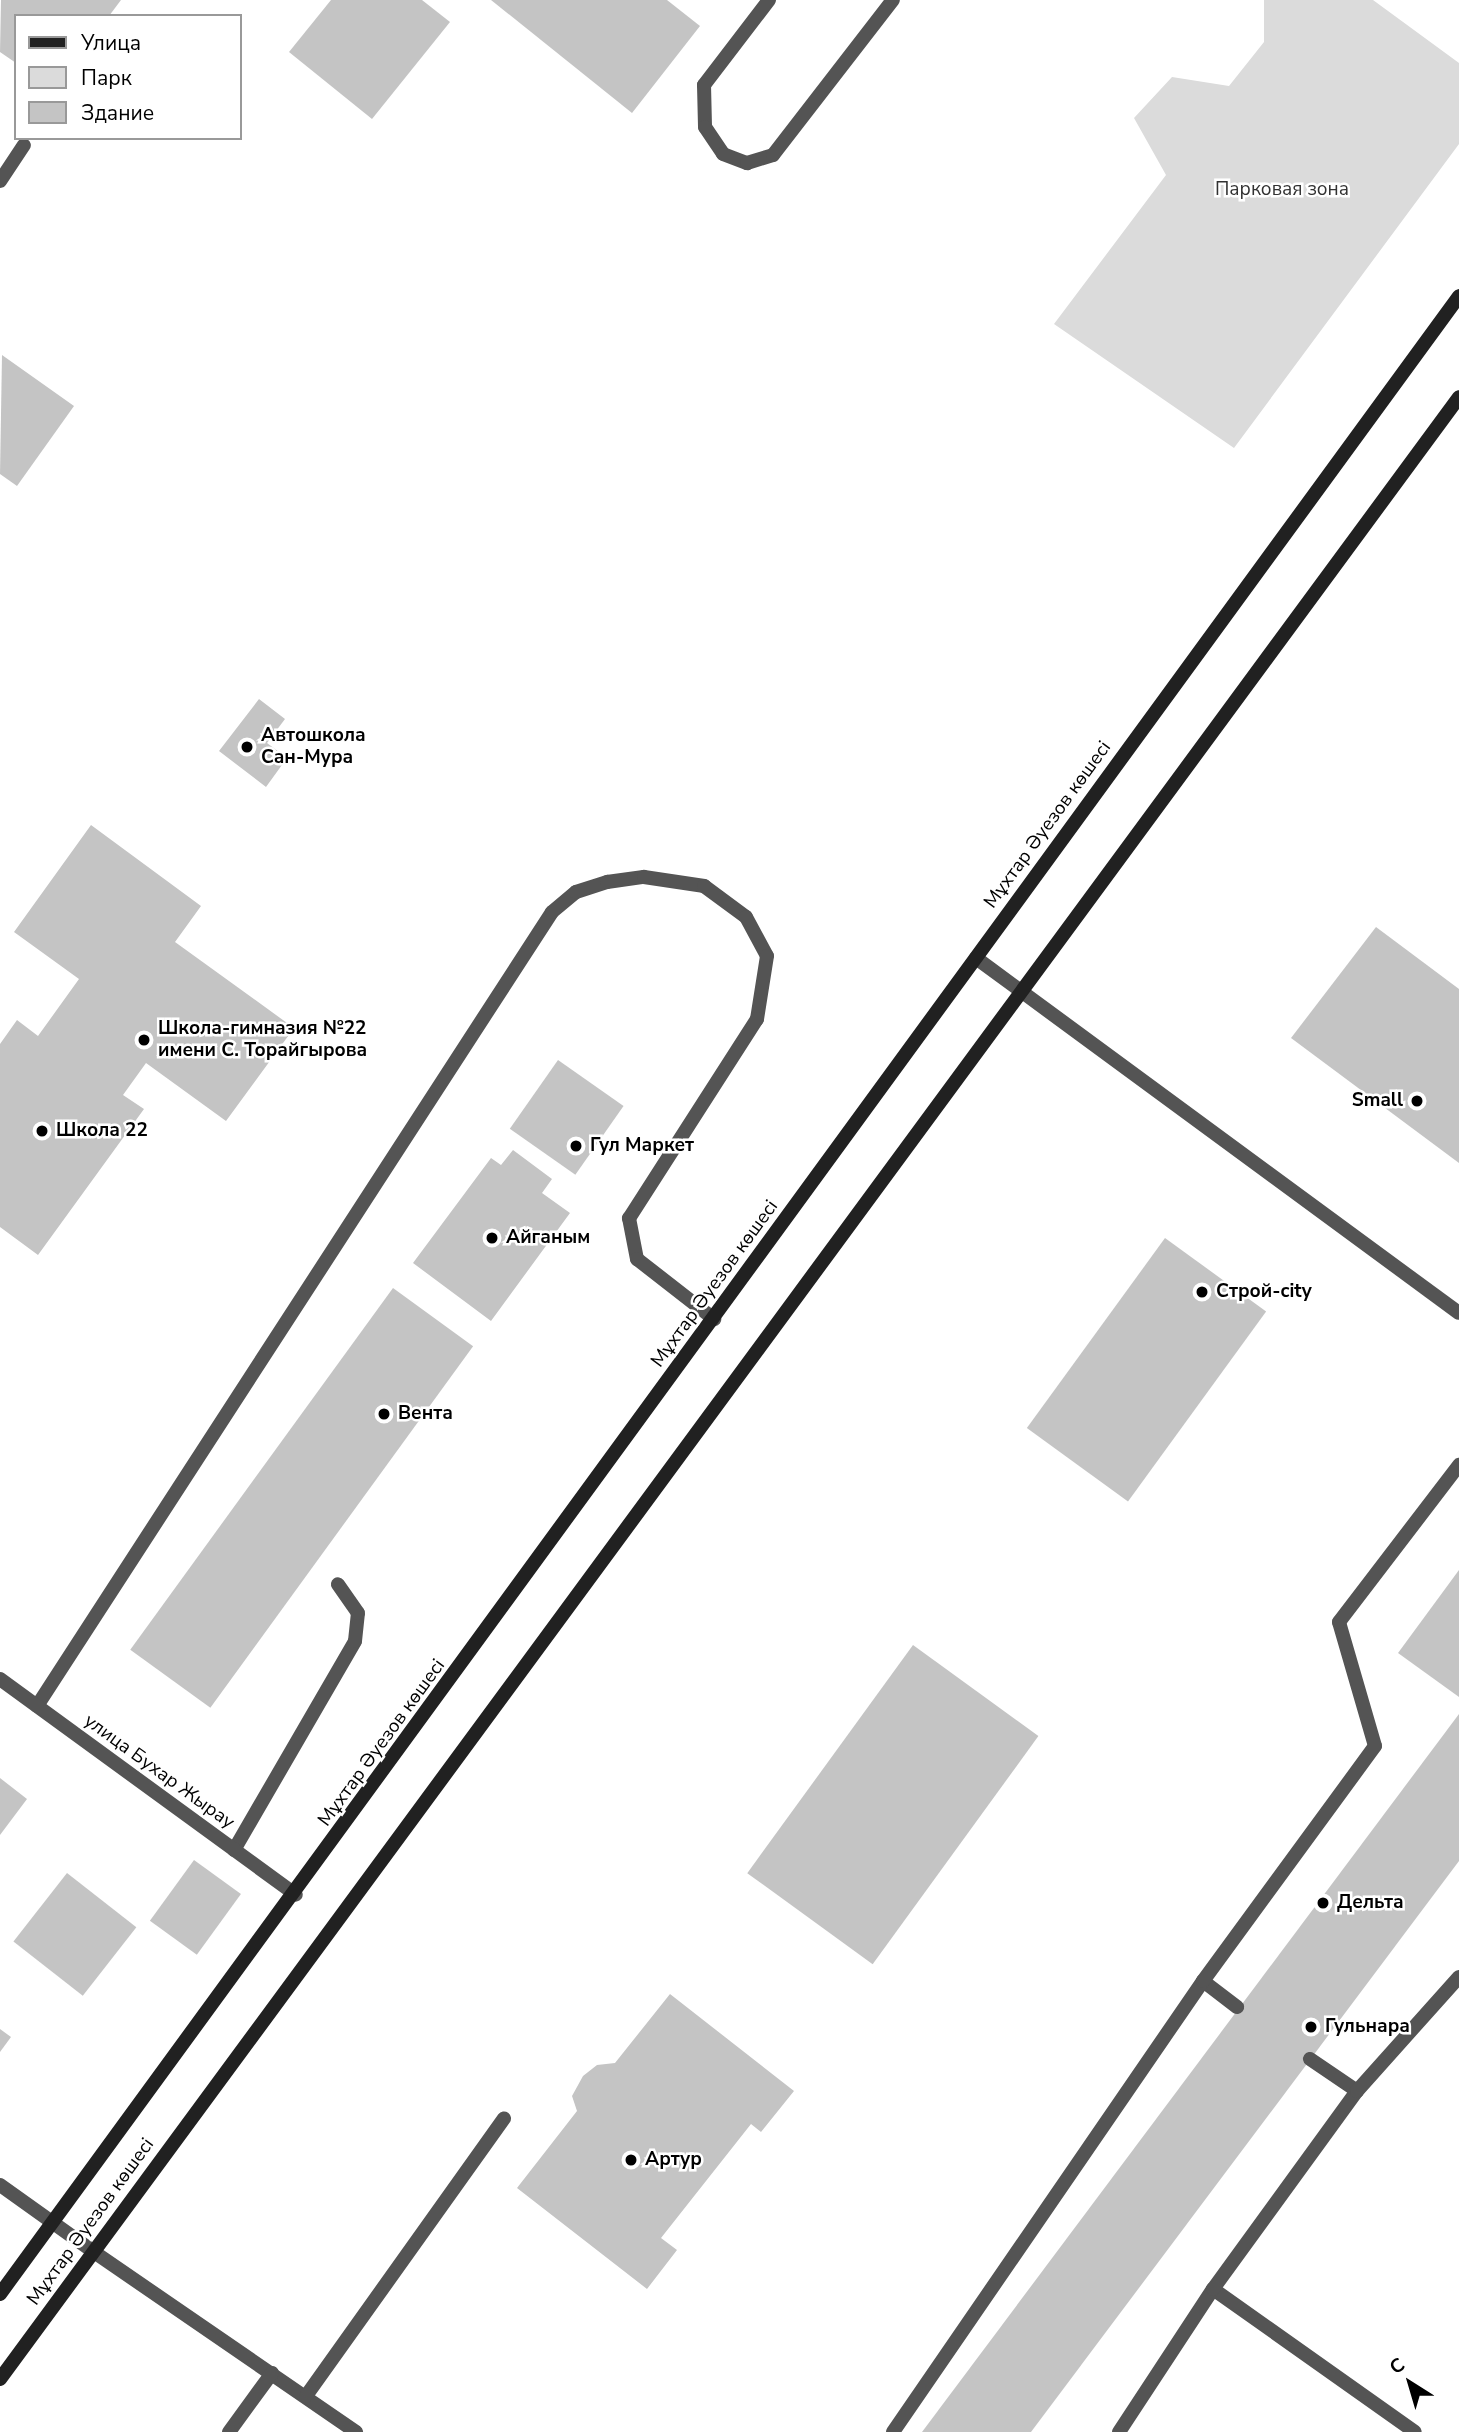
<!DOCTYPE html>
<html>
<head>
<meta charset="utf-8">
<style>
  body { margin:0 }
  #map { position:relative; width:1459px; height:2432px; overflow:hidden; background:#fff; font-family:"Nunito Sans",sans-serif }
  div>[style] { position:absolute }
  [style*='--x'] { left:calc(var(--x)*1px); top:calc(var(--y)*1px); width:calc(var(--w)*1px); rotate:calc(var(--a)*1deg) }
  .green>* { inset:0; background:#dbdbdb }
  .building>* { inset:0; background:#c4c4c4; transform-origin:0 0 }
  .service>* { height:14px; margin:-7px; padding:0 7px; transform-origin:7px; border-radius:7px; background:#545454 }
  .minor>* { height:14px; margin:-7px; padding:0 7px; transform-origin:7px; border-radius:7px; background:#545454 }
  .secondary>* { height:14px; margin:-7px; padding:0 7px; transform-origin:7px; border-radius:7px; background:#212121 }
  .dots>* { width:19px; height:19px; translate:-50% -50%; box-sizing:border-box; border:4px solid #fff; border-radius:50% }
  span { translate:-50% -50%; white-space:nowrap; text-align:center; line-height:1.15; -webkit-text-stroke:5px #fff; paint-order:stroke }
  .park-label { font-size:19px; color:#323232 }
  .poi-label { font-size:19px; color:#000; font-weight:700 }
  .left { translate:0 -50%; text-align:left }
  .right { translate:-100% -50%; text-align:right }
  .street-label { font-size:19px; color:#000 }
  .legend { position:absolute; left:14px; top:14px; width:228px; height:126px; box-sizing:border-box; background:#fff; border:2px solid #999; margin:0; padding:9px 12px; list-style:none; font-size:21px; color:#000 }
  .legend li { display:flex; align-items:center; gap:14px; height:35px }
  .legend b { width:35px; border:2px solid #999 }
  .north { position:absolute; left:1375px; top:2348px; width:70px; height:70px; -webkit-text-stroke:5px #fff; paint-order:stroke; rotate:323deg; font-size:19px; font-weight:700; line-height:28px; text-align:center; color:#000 }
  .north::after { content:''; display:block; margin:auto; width:24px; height:32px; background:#000; clip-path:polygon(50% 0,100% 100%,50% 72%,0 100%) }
</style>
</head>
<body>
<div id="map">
  <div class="green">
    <i style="clip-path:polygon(1264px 0,1373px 0,1459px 63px,1459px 144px,1234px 448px,1054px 324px,1166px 175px,1134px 118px,1172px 77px,1229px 86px,1264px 42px)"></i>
  </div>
  <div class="building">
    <i style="clip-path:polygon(121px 0,109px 16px,16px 16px,16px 63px,0 52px,1px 0)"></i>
    <i style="clip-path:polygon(331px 0,422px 0,450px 22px,372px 119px,289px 52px)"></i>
    <i style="clip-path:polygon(491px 0,667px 0,700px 26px,632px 113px)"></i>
    <i style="clip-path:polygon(2px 355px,74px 406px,17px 486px,0 474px)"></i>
    <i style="clip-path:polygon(259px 699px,285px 719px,267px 743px,287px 758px,266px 787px,219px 751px)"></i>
    <i style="clip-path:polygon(91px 825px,201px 906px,175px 942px,294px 1028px,226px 1121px,146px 1063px,123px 1095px,144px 1109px,38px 1255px,0 1227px,0 1044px,17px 1020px,38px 1036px,79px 979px,14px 932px)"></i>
    <i style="clip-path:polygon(1376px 927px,1459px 989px,1459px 1163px,1291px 1038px)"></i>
    <i style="left:558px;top:1060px;width:80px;height:84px;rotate:35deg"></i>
    <i style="clip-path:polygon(513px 1150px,552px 1179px,542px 1193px,570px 1213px,491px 1321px,413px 1263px,491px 1158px,501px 1165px)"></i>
    <i style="left:1165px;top:1238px;width:125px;height:235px;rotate:36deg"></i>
    <i style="left:393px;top:1288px;width:99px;height:447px;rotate:36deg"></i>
    <i style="clip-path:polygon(1459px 1570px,1459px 1697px,1398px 1653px)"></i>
    <i style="left:913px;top:1645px;width:155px;height:282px;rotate:36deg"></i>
    <i style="clip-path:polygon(1459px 1714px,1459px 1861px,1031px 2432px,922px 2432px)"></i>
    <i style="clip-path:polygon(0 1778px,27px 1799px,0 1835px)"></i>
    <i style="left:194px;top:1860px;width:58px;height:75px;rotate:36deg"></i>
    <i style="left:67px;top:1873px;width:88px;height:87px;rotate:38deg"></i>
    <i style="clip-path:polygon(670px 1994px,794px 2091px,761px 2132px,751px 2124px,661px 2238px,677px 2250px,647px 2289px,517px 2188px,577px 2111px,572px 2096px,583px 2076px,597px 2065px,615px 2063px)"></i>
    <i style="clip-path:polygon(0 2029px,11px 2037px,0 2052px)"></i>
  </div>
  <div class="service">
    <i style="--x:769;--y:0;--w:107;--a:127.4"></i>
    <i style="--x:704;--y:85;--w:42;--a:88.6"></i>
    <i style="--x:705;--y:127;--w:32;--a:56"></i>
    <i style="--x:723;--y:154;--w:26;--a:21"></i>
    <i style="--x:747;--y:163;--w:27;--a:-17"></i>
    <i style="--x:773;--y:155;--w:196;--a:-52.3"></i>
    <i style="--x:0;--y:181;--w:43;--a:-56.3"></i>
    <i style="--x:976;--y:958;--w:599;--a:36.32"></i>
    <i style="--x:37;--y:1706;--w:946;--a:-57.03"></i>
    <i style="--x:552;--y:912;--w:31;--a:-40"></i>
    <i style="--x:576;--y:892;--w:33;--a:-18"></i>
    <i style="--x:607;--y:882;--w:37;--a:-8"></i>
    <i style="--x:644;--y:877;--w:61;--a:8.5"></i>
    <i style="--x:704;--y:886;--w:52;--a:36.4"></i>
    <i style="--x:746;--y:917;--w:44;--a:61.7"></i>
    <i style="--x:767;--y:956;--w:64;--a:99"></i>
    <i style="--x:757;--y:1019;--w:237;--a:122.7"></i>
    <i style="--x:629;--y:1218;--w:42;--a:79"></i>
    <i style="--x:637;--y:1259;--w:98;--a:37.9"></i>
    <i style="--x:234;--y:1850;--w:241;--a:-59.9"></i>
    <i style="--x:355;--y:1641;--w:28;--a:-84"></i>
    <i style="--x:358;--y:1613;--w:35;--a:-125"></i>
    <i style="--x:1203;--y:1981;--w:43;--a:37.4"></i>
    <i style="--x:1310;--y:2059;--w:57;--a:34.2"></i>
    <i style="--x:94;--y:2252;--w:318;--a:34.5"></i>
    <i style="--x:1213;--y:2289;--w:247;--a:35.3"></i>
    <i style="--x:306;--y:2396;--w:341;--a:-54.5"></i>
    <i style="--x:229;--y:2432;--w:73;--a:-53.9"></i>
    <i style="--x:893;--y:2432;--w:547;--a:-55.5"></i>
    <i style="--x:1203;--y:1981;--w:291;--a:-53.8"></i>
    <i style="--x:1375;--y:1746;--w:129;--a:-106.2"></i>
    <i style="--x:1339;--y:1622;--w:198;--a:-52.6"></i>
    <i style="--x:1119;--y:2432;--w:171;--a:-56.7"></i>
    <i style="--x:1213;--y:2289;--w:245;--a:-54"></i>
    <i style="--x:1357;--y:2091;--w:153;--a:-48.2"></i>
  </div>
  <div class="minor">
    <i style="--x:0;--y:1679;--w:366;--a:36.1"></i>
    <i style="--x:0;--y:2185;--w:115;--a:35.5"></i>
  </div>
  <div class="secondary">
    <i style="--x:0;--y:2294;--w:2474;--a:-53.86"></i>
    <i style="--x:0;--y:2379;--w:2461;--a:-53.64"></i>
  </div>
  <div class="dots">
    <i style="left:247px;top:747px;background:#000"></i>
    <i style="left:144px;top:1040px;background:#000"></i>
    <i style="left:1417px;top:1101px;background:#000"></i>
    <i style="left:42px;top:1131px;background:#000"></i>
    <i style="left:576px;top:1146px;background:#000"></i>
    <i style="left:492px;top:1238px;background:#000"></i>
    <i style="left:1202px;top:1292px;background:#000"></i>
    <i style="left:384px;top:1414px;background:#000"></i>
    <i style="left:1323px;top:1903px;background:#000"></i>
    <i style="left:1311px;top:2027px;background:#000"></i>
    <i style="left:631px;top:2160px;background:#000"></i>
  </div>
  <div class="park-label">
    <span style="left:1282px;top:190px">Парковая зона</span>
  </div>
  <div class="poi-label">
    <span class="left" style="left:261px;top:747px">Автошкола<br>Сан-Мура</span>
    <span class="left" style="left:158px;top:1040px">Школа-гимназия №22<br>имени С. Торайгырова</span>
    <span class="right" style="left:1403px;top:1101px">Small</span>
    <span class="left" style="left:56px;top:1131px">Школа 22</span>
    <span class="left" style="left:590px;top:1146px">Гул Маркет</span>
    <span class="left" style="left:506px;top:1238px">Айганым</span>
    <span class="left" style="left:1216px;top:1292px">Строй-city</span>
    <span class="left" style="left:398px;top:1414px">Вента</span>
    <span class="left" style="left:1337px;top:1903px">Дельта</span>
    <span class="left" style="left:1325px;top:2027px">Гульнара</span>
    <span class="left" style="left:645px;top:2160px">Артур</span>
  </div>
  <div class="street-label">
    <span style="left:1048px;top:825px;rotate:-54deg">Мұхтар Әуезов көшесі</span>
    <span style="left:715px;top:1284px;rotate:-54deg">Мұхтар Әуезов көшесі</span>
    <span style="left:382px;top:1743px;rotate:-54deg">Мұхтар Әуезов көшесі</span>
    <span style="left:159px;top:1772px;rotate:36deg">улица Бухар Жырау</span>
    <span style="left:91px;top:2222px;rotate:-54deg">Мұхтар Әуезов көшесі</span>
  </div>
  <ul class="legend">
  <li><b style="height:9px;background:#212121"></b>Улица</li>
  <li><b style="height:19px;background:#dbdbdb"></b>Парк</li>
  <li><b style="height:19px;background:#c4c4c4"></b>Здание</li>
  </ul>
  <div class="north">С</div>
</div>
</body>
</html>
